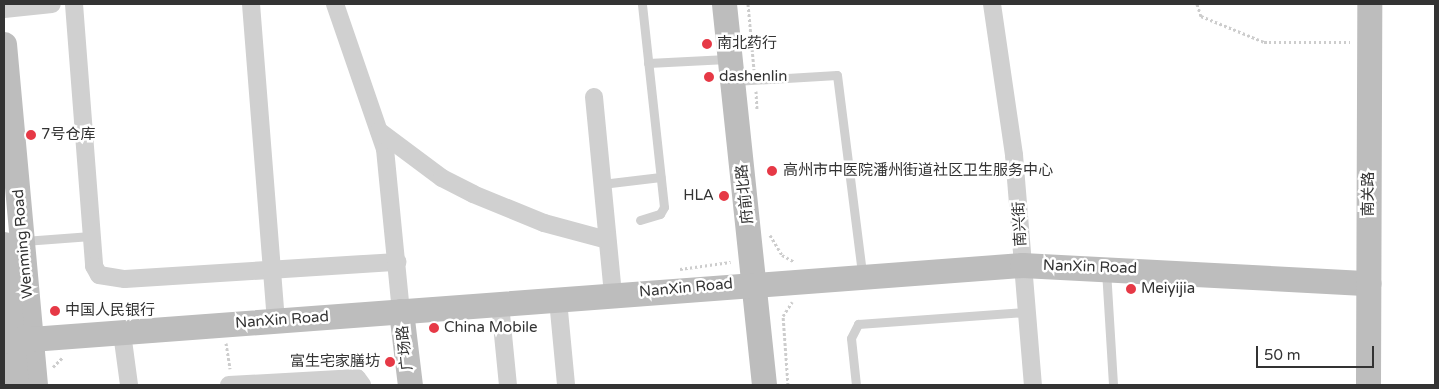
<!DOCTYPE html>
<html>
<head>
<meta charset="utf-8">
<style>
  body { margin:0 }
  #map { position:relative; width:1439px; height:389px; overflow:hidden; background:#fff; font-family:"Varela Round","Noto Sans SC",sans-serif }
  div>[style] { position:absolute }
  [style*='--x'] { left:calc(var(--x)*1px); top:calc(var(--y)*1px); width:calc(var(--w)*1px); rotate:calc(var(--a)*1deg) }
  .path>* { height:3px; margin-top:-1.5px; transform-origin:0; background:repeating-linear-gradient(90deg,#cdcdcd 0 2.5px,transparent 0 5px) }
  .lane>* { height:9px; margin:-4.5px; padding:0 4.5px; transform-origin:4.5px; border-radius:4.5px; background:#d0d0d0 }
  .street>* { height:18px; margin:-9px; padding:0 9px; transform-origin:9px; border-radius:9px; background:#d0d0d0 }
  .secondary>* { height:25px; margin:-12.5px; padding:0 12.5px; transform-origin:12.5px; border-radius:12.5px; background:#bdbdbd }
  .dots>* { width:14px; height:14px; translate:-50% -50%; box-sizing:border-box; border:2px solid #fff; border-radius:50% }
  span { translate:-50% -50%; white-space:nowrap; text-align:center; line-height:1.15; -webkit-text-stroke:5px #fff; paint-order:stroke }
  .poi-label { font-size:15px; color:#333 }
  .left { translate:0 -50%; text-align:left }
  .right { translate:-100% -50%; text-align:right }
  .street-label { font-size:15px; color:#333 }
  .frame { position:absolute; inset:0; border:5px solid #333; pointer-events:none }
  .scale { position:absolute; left:1256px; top:346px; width:118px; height:22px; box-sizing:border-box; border:2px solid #333; border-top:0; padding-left:6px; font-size:15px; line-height:18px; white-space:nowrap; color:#333; -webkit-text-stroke:4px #fff; paint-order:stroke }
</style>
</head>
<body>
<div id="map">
  <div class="path">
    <i style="--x:748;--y:4;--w:66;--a:84.8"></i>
    <i style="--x:1197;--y:4;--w:13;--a:72"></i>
    <i style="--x:1201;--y:16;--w:68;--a:22.4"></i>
    <i style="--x:1264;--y:42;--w:86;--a:0"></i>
    <i style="--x:756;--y:91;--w:19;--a:87"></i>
    <i style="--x:770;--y:235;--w:23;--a:59"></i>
    <i style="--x:782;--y:255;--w:13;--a:29"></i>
    <i style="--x:680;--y:269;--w:51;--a:-7.8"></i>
    <i style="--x:226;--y:343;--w:26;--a:81"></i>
    <i style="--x:53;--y:367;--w:14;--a:-45"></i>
    <i style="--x:788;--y:385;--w:69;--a:-94.1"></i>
    <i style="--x:783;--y:316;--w:17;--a:-57"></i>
  </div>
  <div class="lane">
    <i style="--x:648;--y:63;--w:79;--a:-2.9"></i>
    <i style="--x:734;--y:81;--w:103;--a:-3.3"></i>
    <i style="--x:837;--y:75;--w:201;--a:82.8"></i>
    <i style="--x:602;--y:184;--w:59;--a:-6.8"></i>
    <i style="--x:640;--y:220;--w:21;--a:-17"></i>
    <i style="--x:660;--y:214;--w:8;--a:-60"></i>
    <i style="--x:664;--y:207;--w:204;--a:-96.2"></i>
    <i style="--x:24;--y:241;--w:67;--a:-4.3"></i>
    <i style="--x:1106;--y:270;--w:115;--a:86.5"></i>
    <i style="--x:856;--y:385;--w:47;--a:-96.1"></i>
    <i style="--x:851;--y:338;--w:16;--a:-63"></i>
    <i style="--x:858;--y:324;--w:168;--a:-4.1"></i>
  </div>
  <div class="street">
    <i style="--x:74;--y:4;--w:263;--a:85.6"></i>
    <i style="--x:94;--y:266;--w:10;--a:61"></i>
    <i style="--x:99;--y:275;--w:26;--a:9"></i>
    <i style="--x:125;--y:279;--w:273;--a:-3.6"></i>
    <i style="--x:251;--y:4;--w:317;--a:85.5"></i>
    <i style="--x:335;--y:4;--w:153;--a:71"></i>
    <i style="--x:385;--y:149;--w:163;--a:84.4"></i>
    <i style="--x:992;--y:4;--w:153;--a:81.7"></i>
    <i style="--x:1014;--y:155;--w:231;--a:85.3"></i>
    <i style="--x:4;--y:9;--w:48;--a:-5.9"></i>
    <i style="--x:594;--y:97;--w:198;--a:84.5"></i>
    <i style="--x:379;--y:131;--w:79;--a:36.7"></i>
    <i style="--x:442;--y:178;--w:35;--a:27"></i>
    <i style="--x:473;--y:194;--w:77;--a:22.2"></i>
    <i style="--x:544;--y:223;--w:65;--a:15.1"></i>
    <i style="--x:558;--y:300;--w:85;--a:84.6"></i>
    <i style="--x:500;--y:304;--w:81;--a:84.4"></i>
    <i style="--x:122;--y:333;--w:52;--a:82.3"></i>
    <i style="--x:229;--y:385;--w:128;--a:-3.1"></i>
    <i style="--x:357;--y:378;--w:9;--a:54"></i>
  </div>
  <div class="secondary">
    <i style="--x:724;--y:4;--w:383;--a:84"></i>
    <i style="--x:4;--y:44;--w:342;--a:84.8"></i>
    <i style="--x:4;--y:244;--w:142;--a:85.1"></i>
    <i style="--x:401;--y:311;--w:75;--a:83.1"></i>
    <i style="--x:4;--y:341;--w:1021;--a:-4.27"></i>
    <i style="--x:1022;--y:265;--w:347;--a:3"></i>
    <i style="--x:1368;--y:385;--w:381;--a:-89.8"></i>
  </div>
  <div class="dots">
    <i style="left:707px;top:44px;background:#e63946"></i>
    <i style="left:709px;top:77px;background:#e63946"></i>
    <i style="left:31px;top:135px;background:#e63946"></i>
    <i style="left:772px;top:171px;background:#e63946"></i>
    <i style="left:724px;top:196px;background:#e63946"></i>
    <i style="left:1131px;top:289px;background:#e63946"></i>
    <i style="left:55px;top:311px;background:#e63946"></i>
    <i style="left:434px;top:328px;background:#e63946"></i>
    <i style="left:390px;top:362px;background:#e63946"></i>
  </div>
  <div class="poi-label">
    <span class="left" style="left:717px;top:44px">南北药行</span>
    <span class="left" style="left:719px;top:77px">dashenlin</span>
    <span class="left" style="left:41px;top:135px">7号仓库</span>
    <span class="left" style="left:783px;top:171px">高州市中医院潘州街道社区卫生服务中心</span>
    <span class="right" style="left:714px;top:196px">HLA</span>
    <span class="left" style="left:1141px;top:289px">Meiyijia</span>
    <span class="left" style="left:65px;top:311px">中国人民银行</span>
    <span class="left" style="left:444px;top:328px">China Mobile</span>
    <span class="right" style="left:380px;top:362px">富生宅家膳坊</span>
  </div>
  <div class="street-label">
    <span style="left:745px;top:194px;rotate:-96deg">府前北路</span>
    <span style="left:1369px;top:194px;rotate:-90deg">南关路</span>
    <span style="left:1020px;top:224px;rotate:-93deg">南兴街</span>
    <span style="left:23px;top:244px;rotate:-95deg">Wenming Road</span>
    <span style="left:1090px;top:267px;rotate:2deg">NanXin Road</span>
    <span style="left:686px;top:288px;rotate:-5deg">NanXin Road</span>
    <span style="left:282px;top:320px;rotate:-4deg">NanXin Road</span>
    <span style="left:405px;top:348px;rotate:-96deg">广场路</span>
  </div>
  <div class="frame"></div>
  <div class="scale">50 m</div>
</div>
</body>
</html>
